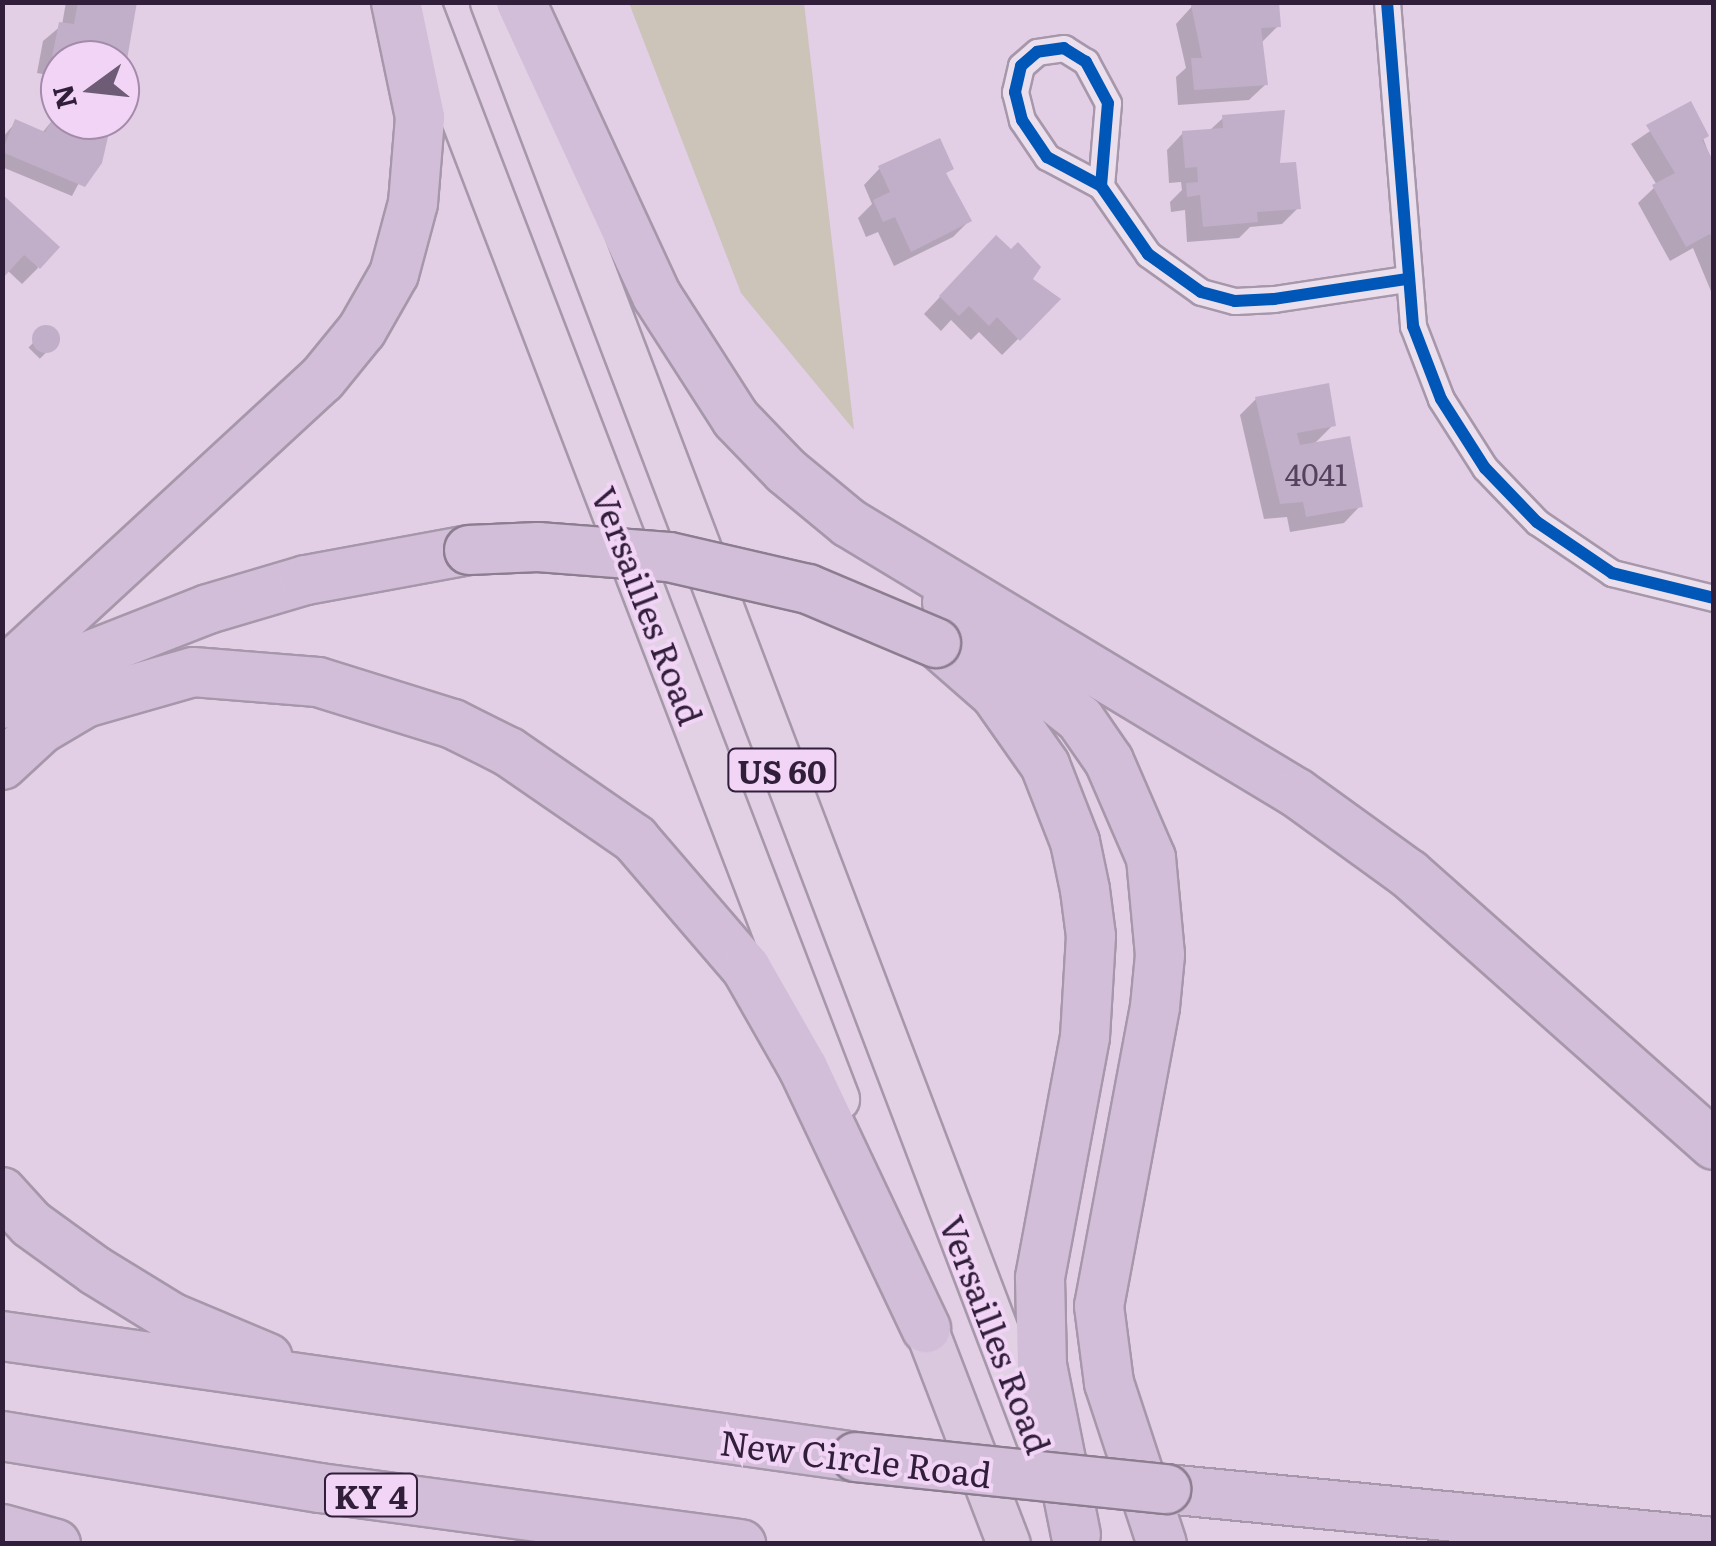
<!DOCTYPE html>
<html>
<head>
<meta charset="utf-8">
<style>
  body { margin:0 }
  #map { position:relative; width:1716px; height:1546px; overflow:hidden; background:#e2cee5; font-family:Literata,serif }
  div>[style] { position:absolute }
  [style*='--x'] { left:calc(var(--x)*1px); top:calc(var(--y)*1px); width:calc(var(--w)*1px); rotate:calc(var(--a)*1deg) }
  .water>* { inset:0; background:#ccc3b9 }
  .shadow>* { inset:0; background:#0003; transform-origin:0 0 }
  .building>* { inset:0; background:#c1afc9 }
  .round { border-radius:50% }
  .roads { filter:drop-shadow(2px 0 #a697aa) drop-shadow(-2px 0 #a697aa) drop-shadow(0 2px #a697aa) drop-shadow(0 -2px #a697aa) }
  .minor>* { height:25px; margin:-12.5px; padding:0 12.5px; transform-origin:12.5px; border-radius:12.5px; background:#ebdfee }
  .primary>* { height:42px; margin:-21px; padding:0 21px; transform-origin:21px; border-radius:21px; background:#e2d1e5 }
  .trunk>* { height:42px; margin:-21px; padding:0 21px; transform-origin:21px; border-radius:21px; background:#dac8df }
  .motorway>* { height:48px; margin:-24px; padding:0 24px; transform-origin:24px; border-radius:24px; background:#d3bed9 }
  .bridges { filter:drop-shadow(2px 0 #8c7e90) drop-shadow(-2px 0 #8c7e90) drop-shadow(0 2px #8c7e90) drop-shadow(0 -2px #8c7e90) }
  .motorway-bridge>* { height:48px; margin:-24px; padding:0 24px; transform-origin:24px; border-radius:24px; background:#d3bed9 }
  .cycleway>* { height:12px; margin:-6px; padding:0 6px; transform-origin:6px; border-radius:6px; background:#0057b8 }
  span { translate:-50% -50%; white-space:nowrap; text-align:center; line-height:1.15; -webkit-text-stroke:8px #f2d4f6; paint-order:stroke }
  .number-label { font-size:30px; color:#54425e }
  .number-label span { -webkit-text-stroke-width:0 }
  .shield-label span { padding:2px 8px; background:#f2d4f6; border:2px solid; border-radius:8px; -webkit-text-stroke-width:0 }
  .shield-label { font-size:32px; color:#301e3a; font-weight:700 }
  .street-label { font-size:35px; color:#301e3a }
  .frame { position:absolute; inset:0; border:5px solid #301e3a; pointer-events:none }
  .north { position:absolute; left:40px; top:40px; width:100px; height:100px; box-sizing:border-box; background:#f2d4f6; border:2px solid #a48bab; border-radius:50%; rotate:255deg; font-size:28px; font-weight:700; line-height:40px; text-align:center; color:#301e3a }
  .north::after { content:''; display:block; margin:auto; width:35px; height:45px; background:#6e5c76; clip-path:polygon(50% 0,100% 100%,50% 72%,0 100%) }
</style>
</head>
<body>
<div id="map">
  <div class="water">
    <i style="clip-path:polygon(629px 3px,804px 3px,854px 430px,741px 293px)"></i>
  </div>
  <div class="shadow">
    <i style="clip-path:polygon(66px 2px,135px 2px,120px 72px,120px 60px,60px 60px,60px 77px,37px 73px,43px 41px,62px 25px)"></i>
    <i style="clip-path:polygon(1196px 2px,1276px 2px,1278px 26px,1260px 44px,1266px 84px,1249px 100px,1178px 105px,1176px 77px,1186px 68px,1176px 24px)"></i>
    <i style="clip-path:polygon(1690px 104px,1714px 167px,1713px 296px,1693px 248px,1670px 261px,1638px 203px,1657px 185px,1631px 144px)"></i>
    <i style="clip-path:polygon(60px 111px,60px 120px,107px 130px,72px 196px,2px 167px,2px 138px,16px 122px,42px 133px)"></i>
    <i style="clip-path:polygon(1223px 118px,1277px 166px,1298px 208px,1282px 224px,1250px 227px,1239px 238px,1187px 242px,1185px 210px,1171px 212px,1170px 202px,1182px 190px,1181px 182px,1169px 183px,1167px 150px,1183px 133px,1209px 131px)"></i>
    <i style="clip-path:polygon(880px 168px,951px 168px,944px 175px,969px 221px,953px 237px,894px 266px,878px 232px,866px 237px,858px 218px,872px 204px,864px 185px)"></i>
    <i style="clip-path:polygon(2px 196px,38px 268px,22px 284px,7px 270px)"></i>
    <i style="clip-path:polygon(980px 254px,1057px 300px,1002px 355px,979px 332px,971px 340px,951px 320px,941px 331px,924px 314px)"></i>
    <i style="left:49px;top:327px;width:16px;height:29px;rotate:45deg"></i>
    <i style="clip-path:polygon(1256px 399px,1333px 425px,1313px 445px,1360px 506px,1344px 523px,1290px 532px,1287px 517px,1264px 519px,1240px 415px)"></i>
  </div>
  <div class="building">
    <i style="clip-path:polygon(78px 2px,137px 2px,125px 71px,120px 60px,52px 57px,59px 22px,74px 24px)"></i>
    <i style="clip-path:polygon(1279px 2px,1281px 27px,1261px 28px,1268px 85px,1194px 90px,1191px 58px,1202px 58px,1191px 5px)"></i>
    <i style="clip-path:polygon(1691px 101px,1709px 136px,1702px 140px,1714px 162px,1714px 241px,1710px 234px,1686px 247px,1652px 185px,1675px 173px,1646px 125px)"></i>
    <i style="clip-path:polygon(60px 107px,60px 120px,110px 128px,102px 163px,85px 187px,2px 152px,15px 119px,45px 132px)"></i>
    <i style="clip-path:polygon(1285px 110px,1280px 163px,1296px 162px,1301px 209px,1257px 212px,1258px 222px,1203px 227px,1200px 195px,1187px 197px,1186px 183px,1198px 182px,1197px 167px,1185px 168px,1182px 131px,1223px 128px,1222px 115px)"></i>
    <i style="clip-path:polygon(940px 138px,954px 169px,946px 173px,972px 221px,911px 252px,895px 217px,883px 222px,873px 200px,890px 192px,878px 166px)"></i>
    <i style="clip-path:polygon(2px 194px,60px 247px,40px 269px,24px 255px,2px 279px)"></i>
    <i style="clip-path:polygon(996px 235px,1011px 249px,1018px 242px,1041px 267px,1033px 279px,1061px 299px,1020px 341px,997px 317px,989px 326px,969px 306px,959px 316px,939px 296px)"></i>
    <i class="round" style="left:32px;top:325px;width:28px;height:28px"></i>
    <i style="clip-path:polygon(1329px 383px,1336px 426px,1297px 433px,1300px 445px,1350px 436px,1363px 507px,1306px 517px,1303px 502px,1280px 504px,1255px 397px)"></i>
  </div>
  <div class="roads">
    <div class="minor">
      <i style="--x:1387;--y:2;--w:325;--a:85.4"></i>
      <i style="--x:1413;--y:326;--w:78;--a:69"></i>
      <i style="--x:1441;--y:399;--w:82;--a:57.5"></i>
      <i style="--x:1485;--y:468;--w:75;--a:46.1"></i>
      <i style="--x:1537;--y:522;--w:91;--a:34.2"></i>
      <i style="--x:1612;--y:573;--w:105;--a:13.8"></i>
      <i style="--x:1101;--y:186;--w:83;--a:-85.2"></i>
      <i style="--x:1108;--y:103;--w:47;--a:-118.2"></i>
      <i style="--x:1086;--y:62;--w:26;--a:-148"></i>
      <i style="--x:1064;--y:48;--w:27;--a:172"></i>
      <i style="--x:1037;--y:52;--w:21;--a:139"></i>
      <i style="--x:1021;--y:66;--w:27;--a:103"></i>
      <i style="--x:1015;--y:92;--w:29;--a:76"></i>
      <i style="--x:1022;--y:120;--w:45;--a:56"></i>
      <i style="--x:1047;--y:157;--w:61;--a:28.2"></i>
      <i style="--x:1101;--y:186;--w:83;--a:55.3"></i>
      <i style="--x:1148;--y:254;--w:65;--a:35.6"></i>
      <i style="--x:1201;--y:292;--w:35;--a:15"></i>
      <i style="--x:1235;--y:301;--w:39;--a:-3"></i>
      <i style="--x:1274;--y:299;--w:134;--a:-8.6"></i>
    </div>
    <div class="primary">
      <i style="--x:418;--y:2;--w:1175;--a:69.05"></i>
      <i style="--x:492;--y:2;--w:1565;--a:69.19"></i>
    </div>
    <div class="trunk">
      <i style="--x:926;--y:1328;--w:231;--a:69"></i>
    </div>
    <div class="motorway">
      <i style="--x:521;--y:2;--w:324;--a:65.2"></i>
      <i style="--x:657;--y:296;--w:146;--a:57.3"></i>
      <i style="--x:736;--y:419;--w:72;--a:46.1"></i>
      <i style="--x:786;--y:471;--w:82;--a:39.5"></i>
      <i style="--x:849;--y:523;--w:523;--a:31.08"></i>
      <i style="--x:1297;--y:793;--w:138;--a:35.9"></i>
      <i style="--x:1409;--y:874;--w:408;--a:41.6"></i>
      <i style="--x:947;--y:602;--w:64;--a:46.9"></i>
      <i style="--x:991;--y:649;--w:113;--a:38.2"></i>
      <i style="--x:1080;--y:719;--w:51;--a:55.4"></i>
      <i style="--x:1109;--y:761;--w:106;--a:66.6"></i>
      <i style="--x:1151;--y:858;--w:97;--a:84.7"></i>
      <i style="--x:1160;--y:955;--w:52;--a:95.5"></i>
      <i style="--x:1155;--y:1007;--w:304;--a:100.6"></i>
      <i style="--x:1099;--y:1306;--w:78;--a:82.6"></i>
      <i style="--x:1109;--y:1383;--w:169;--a:71.8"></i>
      <i style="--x:939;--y:645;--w:74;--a:41.2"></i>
      <i style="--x:995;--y:694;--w:87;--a:54.8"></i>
      <i style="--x:1045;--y:765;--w:83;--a:68.7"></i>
      <i style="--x:1075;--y:842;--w:49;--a:78.2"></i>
      <i style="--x:1085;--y:890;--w:46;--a:82.6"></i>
      <i style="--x:1091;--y:936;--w:101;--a:93.4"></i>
      <i style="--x:1085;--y:1037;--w:245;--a:100.6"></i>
      <i style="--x:1040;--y:1278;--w:87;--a:88.7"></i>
      <i style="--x:1042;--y:1365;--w:173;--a:78.7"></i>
      <i style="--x:2;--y:674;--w:435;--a:-42.7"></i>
      <i style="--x:322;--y:379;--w:63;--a:-50.8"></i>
      <i style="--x:362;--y:330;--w:64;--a:-60.3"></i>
      <i style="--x:394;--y:274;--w:73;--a:-75"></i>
      <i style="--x:413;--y:203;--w:86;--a:-85.3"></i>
      <i style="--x:420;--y:117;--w:117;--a:-101.8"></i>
      <i style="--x:2;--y:704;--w:88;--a:-30.1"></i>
      <i style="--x:78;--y:660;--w:140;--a:-21.4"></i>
      <i style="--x:208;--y:609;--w:102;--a:-16.5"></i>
      <i style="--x:306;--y:580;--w:166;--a:-10.4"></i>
      <i style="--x:2;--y:765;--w:53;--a:-42.7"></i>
      <i style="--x:41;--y:729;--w:51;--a:-30.6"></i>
      <i style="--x:85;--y:703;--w:112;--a:-16"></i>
      <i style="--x:193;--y:672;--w:125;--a:4.6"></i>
      <i style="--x:318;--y:682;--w:141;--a:17.3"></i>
      <i style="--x:453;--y:724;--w:63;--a:26.6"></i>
      <i style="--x:509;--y:752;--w:153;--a:34.6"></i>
      <i style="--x:635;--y:839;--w:170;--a:49.3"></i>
      <i style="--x:746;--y:968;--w:115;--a:60.3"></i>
      <i style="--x:803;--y:1068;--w:288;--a:64.7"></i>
      <i style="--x:2;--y:1192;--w:43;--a:47.8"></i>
      <i style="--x:31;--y:1224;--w:80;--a:35.9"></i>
      <i style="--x:96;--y:1271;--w:88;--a:31.5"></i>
      <i style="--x:171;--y:1317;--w:105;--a:22.9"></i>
      <i style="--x:2;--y:1336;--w:863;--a:8.06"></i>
      <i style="--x:2;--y:1436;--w:322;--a:9.3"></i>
      <i style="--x:320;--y:1488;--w:425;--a:7.6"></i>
      <i style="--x:1166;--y:1489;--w:551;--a:5.52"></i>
      <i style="--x:2;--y:1529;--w:56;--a:15.5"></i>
    </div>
  </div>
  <div class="bridges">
    <div class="motorway-bridge">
      <i style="--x:469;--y:550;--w:69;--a:-2.5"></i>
      <i style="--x:538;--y:547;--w:131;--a:4.4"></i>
      <i style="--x:669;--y:557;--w:143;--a:13"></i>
      <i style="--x:808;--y:589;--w:139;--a:22.9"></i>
      <i style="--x:856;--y:1457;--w:312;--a:5.9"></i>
    </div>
  </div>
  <div class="cycleway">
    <i style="--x:1387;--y:2;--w:325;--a:85.4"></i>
    <i style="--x:1413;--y:326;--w:78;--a:69"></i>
    <i style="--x:1441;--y:399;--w:82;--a:57.5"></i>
    <i style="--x:1485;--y:468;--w:75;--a:46.1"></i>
    <i style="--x:1537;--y:522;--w:91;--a:34.2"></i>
    <i style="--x:1612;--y:573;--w:105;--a:13.8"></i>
    <i style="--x:1101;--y:186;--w:83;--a:-85.2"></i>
    <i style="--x:1108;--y:103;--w:47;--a:-118.2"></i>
    <i style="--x:1086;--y:62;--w:26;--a:-148"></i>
    <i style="--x:1064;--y:48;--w:27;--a:172"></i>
    <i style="--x:1037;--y:52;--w:21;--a:139"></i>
    <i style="--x:1021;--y:66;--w:27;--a:103"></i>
    <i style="--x:1015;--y:92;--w:29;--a:76"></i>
    <i style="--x:1022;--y:120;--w:45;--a:56"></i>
    <i style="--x:1047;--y:157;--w:61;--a:28.2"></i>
    <i style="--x:1101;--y:186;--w:83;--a:55.3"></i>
    <i style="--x:1148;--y:254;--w:65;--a:35.6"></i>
    <i style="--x:1201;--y:292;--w:35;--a:15"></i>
    <i style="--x:1235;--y:301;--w:39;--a:-3"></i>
    <i style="--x:1274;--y:299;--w:134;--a:-8.6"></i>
  </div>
  <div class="number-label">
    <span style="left:1316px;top:473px">4041</span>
  </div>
  <div class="shield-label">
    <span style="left:782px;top:770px">US 60</span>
    <span style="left:371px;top:1495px">KY 4</span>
  </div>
  <div class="street-label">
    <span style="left:649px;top:605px;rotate:69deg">Versailles Road</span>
    <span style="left:997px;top:1334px;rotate:69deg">Versailles Road</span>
    <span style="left:856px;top:1457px;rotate:7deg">New Circle Road</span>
  </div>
  <div class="frame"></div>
  <div class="north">N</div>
</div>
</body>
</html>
